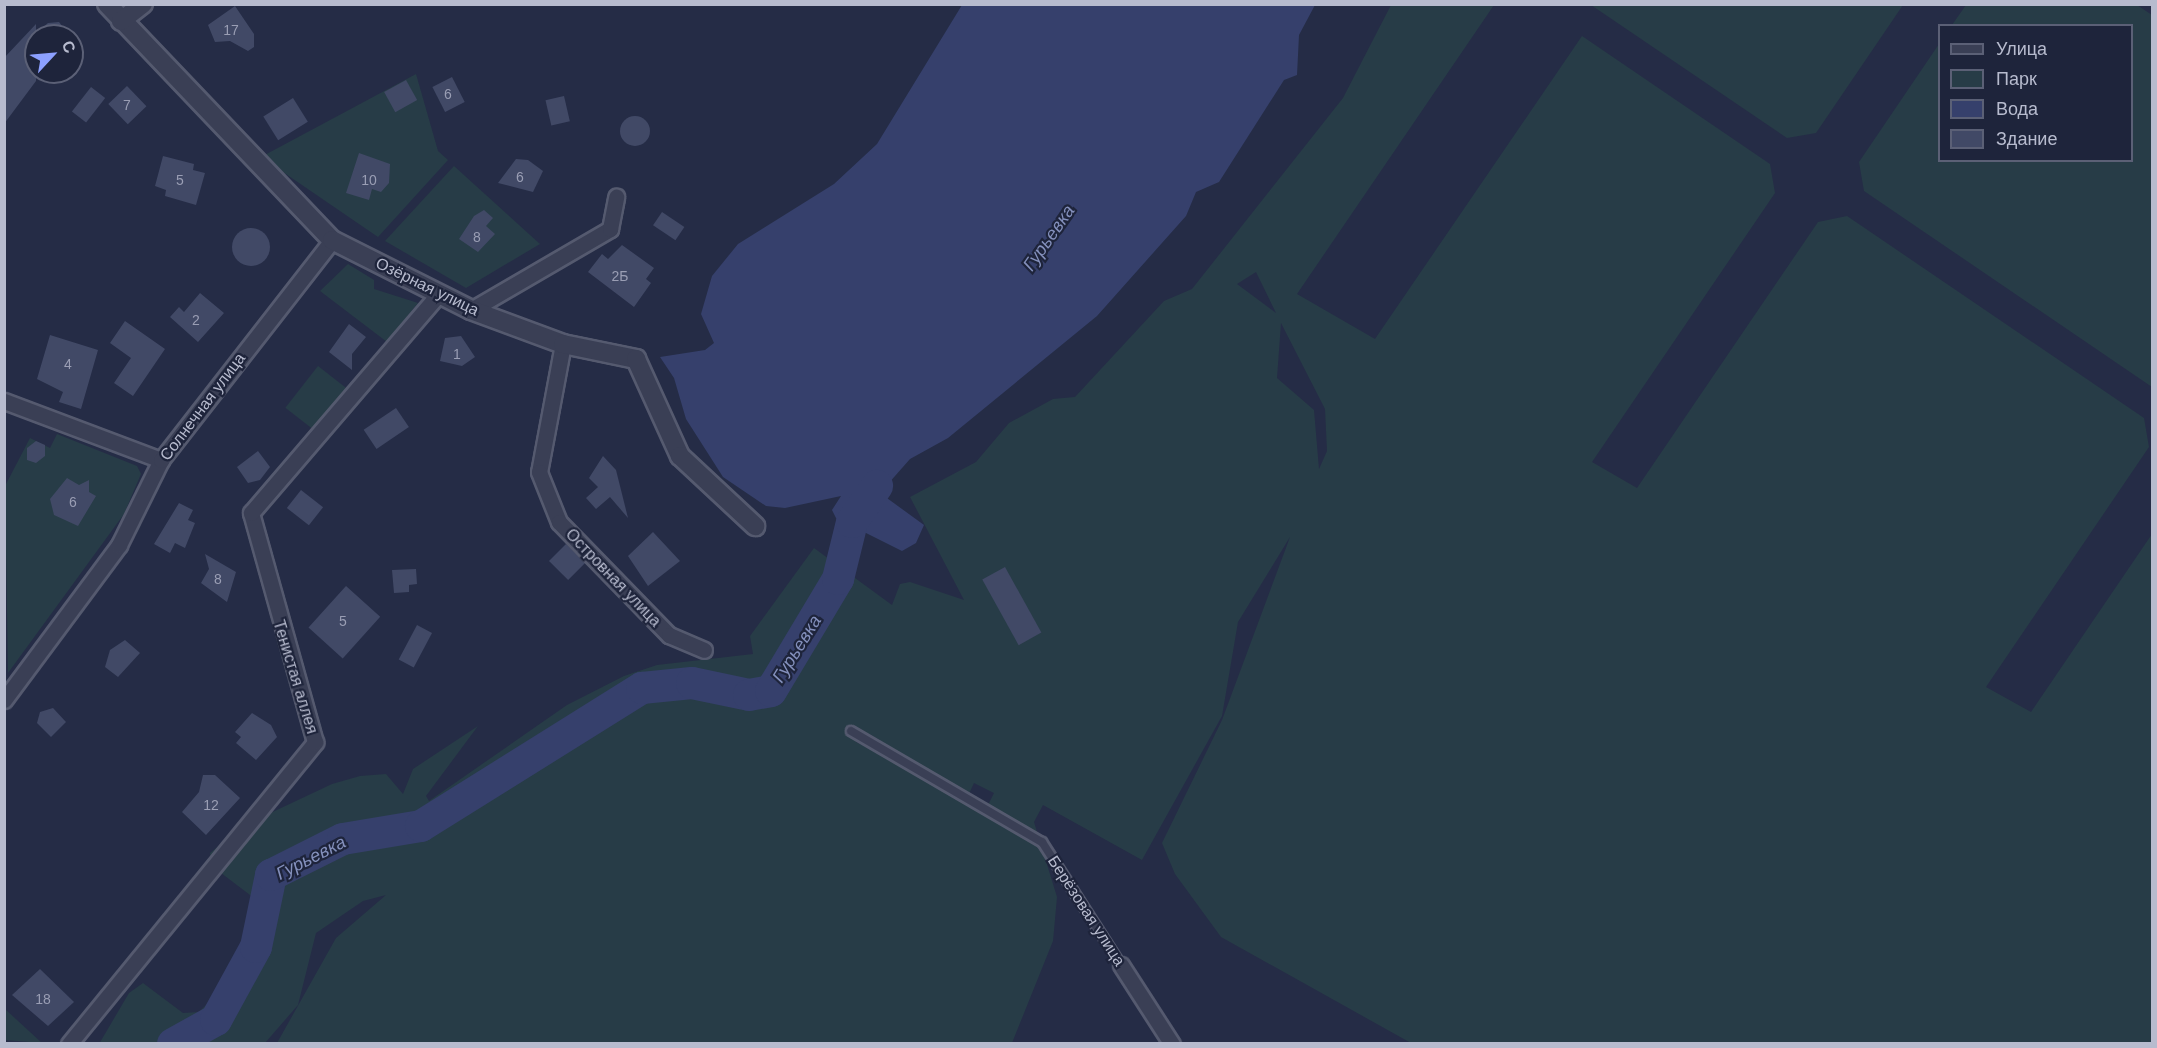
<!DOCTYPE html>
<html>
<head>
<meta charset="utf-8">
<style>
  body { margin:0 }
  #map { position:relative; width:2157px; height:1048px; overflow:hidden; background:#252c46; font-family:Arial,sans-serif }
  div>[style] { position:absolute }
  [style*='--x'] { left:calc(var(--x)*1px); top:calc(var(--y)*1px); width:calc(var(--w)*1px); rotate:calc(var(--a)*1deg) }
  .green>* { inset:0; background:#273c47; transform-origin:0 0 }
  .water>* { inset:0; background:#36406c }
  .river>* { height:32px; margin:-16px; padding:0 16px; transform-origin:16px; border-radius:16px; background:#36406c }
  .building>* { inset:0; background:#414966; transform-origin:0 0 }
  .round { border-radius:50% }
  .roads { filter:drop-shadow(2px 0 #555a6f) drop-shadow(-2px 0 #555a6f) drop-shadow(0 2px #555a6f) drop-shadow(0 -2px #555a6f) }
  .service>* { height:8px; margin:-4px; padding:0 4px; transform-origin:4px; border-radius:4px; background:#3a3f55 }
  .minor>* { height:15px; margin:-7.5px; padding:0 7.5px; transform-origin:7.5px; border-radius:7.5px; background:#3a3f55 }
  .tertiary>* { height:18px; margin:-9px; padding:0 9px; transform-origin:9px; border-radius:9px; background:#3a3f55 }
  span { translate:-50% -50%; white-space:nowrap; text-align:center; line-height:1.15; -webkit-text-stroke:4.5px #1e243b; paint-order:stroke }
  .number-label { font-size:14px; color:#9a9eb4 }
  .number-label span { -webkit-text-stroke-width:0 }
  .street-label { font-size:16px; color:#b7bbce }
  .water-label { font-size:18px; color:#8490bc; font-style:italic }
  .frame { position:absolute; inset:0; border:6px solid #b7bbce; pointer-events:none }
  .legend { position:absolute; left:1938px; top:24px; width:195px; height:138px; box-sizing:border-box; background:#1e243b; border:2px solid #5b6076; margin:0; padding:8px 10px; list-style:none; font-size:18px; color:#b7bbce }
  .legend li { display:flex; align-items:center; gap:12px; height:30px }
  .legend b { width:30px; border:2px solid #5b6076 }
  .north { position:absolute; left:24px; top:24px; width:60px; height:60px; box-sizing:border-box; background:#1e243b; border:2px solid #5b6076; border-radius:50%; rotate:64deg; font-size:16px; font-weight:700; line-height:24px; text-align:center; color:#b7bbce }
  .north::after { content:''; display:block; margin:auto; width:21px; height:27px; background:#8ca0ff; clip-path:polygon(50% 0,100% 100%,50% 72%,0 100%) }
</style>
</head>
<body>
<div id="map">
  <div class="green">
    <i style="clip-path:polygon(evenodd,1391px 5px,1494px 5px,1297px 294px,1375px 339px,1582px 36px,1770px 164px,1775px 193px,1592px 462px,1637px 488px,1818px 222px,1847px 216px,2144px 418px,2149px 447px,1986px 687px,2031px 712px,2152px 534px,2152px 1043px,1411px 1043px,1221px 937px,1175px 874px,1162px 843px,1222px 720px,1290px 537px,1238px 622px,1222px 716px,1142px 860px,1043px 805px,1034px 822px,1057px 897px,1053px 941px,1012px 1043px,277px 1043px,336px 938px,386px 895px,363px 901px,316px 933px,298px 1005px,265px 1043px,99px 1044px,129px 993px,143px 983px,183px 1013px,199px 1012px,223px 988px,242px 946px,254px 898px,221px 873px,201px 899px,212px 867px,210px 853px,243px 826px,332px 784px,360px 776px,386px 774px,403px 794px,413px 769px,478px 726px,426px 796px,429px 801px,567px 705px,624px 676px,657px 665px,753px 654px,750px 636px,814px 548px,892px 605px,900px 584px,910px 582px,964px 600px,910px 497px,976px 462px,1009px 423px,1053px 399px,1075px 397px,1164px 301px,1192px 289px,1343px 98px,1391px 5px,1256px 272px,1276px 313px,1237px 284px,1256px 272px,1391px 5px,1281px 323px,1325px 409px,1327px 451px,1319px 469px,1314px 410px,1277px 378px,1281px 323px,1391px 5px,861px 730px,880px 740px,874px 751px,856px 742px,861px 730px,1391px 5px,974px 783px,994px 793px,987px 807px,967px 798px,974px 783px)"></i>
    <i style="clip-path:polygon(1591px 5px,1903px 5px,1816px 133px,1787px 138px)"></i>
    <i style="clip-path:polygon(1966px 5px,2137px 5px,2152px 15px,2152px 387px,1864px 191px,1859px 162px,1939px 44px,1940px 160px,2132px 160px,2132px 26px,1952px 25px)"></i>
    <i style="clip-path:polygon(416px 74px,438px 151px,448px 160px,378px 237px,261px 157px)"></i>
    <i style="clip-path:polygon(454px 166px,540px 244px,466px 288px,385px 241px)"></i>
    <i style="clip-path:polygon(348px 264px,374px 280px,374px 289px,418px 303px,387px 342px,320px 291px)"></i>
    <i style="left:318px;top:366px;width:37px;height:53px;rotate:38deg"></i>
    <i style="clip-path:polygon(57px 434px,137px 466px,141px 474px,124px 514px,8px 673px,5px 486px,30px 438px,50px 448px)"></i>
    <i style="clip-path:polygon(4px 1009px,5px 1009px,42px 1043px,5px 1040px)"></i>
  </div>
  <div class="water">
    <i style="clip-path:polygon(962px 5px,1315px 5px,1299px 35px,1297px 75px,1284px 80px,1219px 182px,1196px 192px,1186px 216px,1097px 316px,948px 438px,910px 459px,880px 493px,924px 525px,916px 543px,902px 551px,836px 518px,832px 510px,841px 496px,785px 508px,766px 506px,723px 477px,686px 419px,674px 378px,660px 357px,705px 350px,714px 343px,701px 314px,712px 276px,738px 244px,834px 184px,877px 144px)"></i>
  </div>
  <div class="river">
    <i style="--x:173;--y:1044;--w:49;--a:-29.2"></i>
    <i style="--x:216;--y:1020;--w:83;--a:-61.3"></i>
    <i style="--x:256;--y:947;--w:74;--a:-78.2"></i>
    <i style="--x:271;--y:875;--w:80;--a:-26.6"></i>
    <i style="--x:343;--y:839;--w:79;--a:-9.5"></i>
    <i style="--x:421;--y:826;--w:261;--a:-32"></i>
    <i style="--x:642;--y:688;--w:50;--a:-5.7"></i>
    <i style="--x:692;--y:683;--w:58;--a:11.9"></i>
    <i style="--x:749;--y:695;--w:22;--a:-10"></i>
    <i style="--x:771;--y:691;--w:131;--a:-59.1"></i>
    <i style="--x:838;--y:579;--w:59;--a:-76.2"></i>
    <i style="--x:852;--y:522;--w:44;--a:-55.2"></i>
  </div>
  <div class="building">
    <i style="clip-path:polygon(235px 6px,254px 34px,254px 47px,248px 51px,230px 41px,215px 42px,208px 25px)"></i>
    <i style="clip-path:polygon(59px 22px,70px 36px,36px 36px,36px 81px,4px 124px,4px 58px,36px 24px,36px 33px,48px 23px)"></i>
    <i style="left:452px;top:77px;width:28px;height:22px;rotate:63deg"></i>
    <i style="left:406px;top:80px;width:23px;height:25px;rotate:61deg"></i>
    <i style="left:127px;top:86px;width:28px;height:26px;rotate:46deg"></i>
    <i style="left:91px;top:87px;width:18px;height:31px;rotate:38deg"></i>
    <i style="left:564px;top:96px;width:26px;height:19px;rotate:77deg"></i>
    <i style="left:293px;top:98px;width:28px;height:35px;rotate:58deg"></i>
    <i class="round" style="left:620px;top:116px;width:30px;height:30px"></i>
    <i style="clip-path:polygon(359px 153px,390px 164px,389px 183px,381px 192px,372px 189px,369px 200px,346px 193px)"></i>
    <i style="clip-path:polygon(163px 156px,194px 164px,193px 170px,205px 173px,196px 205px,165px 196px,166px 190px,155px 186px)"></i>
    <i style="clip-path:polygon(516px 159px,528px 160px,543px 171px,533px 192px,498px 183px)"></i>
    <i style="clip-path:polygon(484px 210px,493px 218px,486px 226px,495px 234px,478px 252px,459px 239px,474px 216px)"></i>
    <i style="left:662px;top:212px;width:27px;height:16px;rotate:34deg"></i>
    <i class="round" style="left:232px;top:228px;width:38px;height:38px"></i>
    <i style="clip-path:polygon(622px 245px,654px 268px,646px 279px,651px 283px,634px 307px,588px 272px,602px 254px,608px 259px)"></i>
    <i style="clip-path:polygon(200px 293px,224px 313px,198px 342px,170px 317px,179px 307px,184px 312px)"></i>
    <i style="clip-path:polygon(125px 321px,165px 349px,133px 396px,114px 383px,131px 358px,110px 343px)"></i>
    <i style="clip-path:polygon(349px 324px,366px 337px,352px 354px,352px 370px,329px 352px)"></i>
    <i style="clip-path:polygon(50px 335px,98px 350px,81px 409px,59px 402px,63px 392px,37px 379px)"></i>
    <i style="clip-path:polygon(461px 336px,475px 357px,462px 366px,440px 361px,445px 338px)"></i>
    <i style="left:396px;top:408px;width:23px;height:39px;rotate:56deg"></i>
    <i style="clip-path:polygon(36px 441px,45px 445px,45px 456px,36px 463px,27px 460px,27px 448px)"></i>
    <i style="clip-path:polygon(258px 451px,270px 467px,260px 480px,248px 483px,237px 467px)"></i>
    <i style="clip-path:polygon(603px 456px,616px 470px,628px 518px,610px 497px,596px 509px,586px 498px,598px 487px,589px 478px)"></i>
    <i style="clip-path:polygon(67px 478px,79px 485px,89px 480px,89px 492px,96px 496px,78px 526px,54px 515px,50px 499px)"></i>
    <i style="left:301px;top:490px;width:28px;height:23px;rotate:38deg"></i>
    <i style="clip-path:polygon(179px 503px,193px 510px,188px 520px,195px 523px,185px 548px,175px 543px,170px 553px,154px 544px)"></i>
    <i style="clip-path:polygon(653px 532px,680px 561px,648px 586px,628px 556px)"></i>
    <i style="left:566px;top:544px;width:27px;height:24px;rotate:45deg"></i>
    <i style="clip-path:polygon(205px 554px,236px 572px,227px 602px,201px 583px,209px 569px)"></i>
    <i style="left:1005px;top:567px;width:75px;height:26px;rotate:61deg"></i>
    <i style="clip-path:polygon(416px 569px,417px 584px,409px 585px,409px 592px,394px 593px,392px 570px)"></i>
    <i style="left:346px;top:586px;width:46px;height:56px;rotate:42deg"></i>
    <i style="left:417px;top:625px;width:17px;height:39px;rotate:28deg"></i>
    <i style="clip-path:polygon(125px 640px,140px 653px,118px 677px,105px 667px,110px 650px)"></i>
    <i style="clip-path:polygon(53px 708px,66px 722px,51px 737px,37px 723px,40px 712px)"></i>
    <i style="clip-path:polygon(252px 713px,271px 725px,277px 737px,256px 760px,236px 743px,241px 737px,235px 732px)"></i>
    <i style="clip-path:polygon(203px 775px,215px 775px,240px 798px,206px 835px,182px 812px,199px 792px)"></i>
    <i style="clip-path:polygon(40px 969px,74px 1002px,48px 1026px,12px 995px)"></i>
  </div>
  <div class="roads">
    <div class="service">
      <i style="--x:851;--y:731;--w:221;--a:30.2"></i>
      <i style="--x:1042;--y:842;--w:146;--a:57.3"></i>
    </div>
    <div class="minor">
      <i style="--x:471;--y:310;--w:161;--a:-30.2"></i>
      <i style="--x:610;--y:229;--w:33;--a:-79"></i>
      <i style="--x:563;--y:344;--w:130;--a:100.6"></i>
      <i style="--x:539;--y:472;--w:54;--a:68.2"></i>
      <i style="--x:559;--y:522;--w:158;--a:45.8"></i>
      <i style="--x:669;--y:635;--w:38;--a:23"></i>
      <i style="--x:4;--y:401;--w:168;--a:20.6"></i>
      <i style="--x:4;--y:700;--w:193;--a:-53.4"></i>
      <i style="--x:119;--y:545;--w:95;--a:-63.7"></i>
      <i style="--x:161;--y:460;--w:279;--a:-52.1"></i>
      <i style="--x:1121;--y:965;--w:94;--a:57.2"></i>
      <i style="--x:69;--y:1044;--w:390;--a:-50.8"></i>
      <i style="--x:315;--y:742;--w:238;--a:-105.6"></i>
      <i style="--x:251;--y:513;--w:287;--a:-49.4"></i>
    </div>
    <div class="tertiary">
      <i style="--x:107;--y:4;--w:326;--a:46.4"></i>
      <i style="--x:332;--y:240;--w:156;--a:26.7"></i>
      <i style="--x:471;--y:310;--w:98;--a:20.3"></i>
      <i style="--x:563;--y:344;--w:75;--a:11.6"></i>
      <i style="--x:636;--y:359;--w:107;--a:65.6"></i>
      <i style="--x:680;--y:456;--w:103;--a:43"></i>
      <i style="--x:121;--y:21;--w:28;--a:-38"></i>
    </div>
  </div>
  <div class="number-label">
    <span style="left:231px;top:30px">17</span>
    <span style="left:448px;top:94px">6</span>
    <span style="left:127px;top:105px">7</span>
    <span style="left:520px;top:177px">6</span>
    <span style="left:180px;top:180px">5</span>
    <span style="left:369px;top:180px">10</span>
    <span style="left:477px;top:237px">8</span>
    <span style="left:620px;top:276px">2Б</span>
    <span style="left:196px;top:320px">2</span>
    <span style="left:457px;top:354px">1</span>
    <span style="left:68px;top:364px">4</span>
    <span style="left:73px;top:502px">6</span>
    <span style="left:218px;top:579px">8</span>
    <span style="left:343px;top:621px">5</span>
    <span style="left:211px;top:805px">12</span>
    <span style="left:43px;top:999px">18</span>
  </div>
  <div class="street-label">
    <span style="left:427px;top:287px;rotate:26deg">Озёрная улица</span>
    <span style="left:203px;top:407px;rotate:-53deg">Солнечная улица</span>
    <span style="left:613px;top:578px;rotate:46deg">Островная улица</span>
    <span style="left:295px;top:677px;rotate:73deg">Тенистая аллея</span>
    <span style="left:1086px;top:911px;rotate:57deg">Берёзовая улица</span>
  </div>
  <div class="water-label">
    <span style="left:1049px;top:238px;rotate:-55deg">Гурьевка</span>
    <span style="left:797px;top:649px;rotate:-58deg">Гурьевка</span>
    <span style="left:311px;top:858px;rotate:-27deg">Гурьевка</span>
  </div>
  <div class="frame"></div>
  <ul class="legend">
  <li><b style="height:8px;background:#3a3f55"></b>Улица</li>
  <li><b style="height:16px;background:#273c47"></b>Парк</li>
  <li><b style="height:16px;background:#36406c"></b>Вода</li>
  <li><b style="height:16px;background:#414966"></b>Здание</li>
  </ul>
  <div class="north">С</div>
</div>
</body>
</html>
